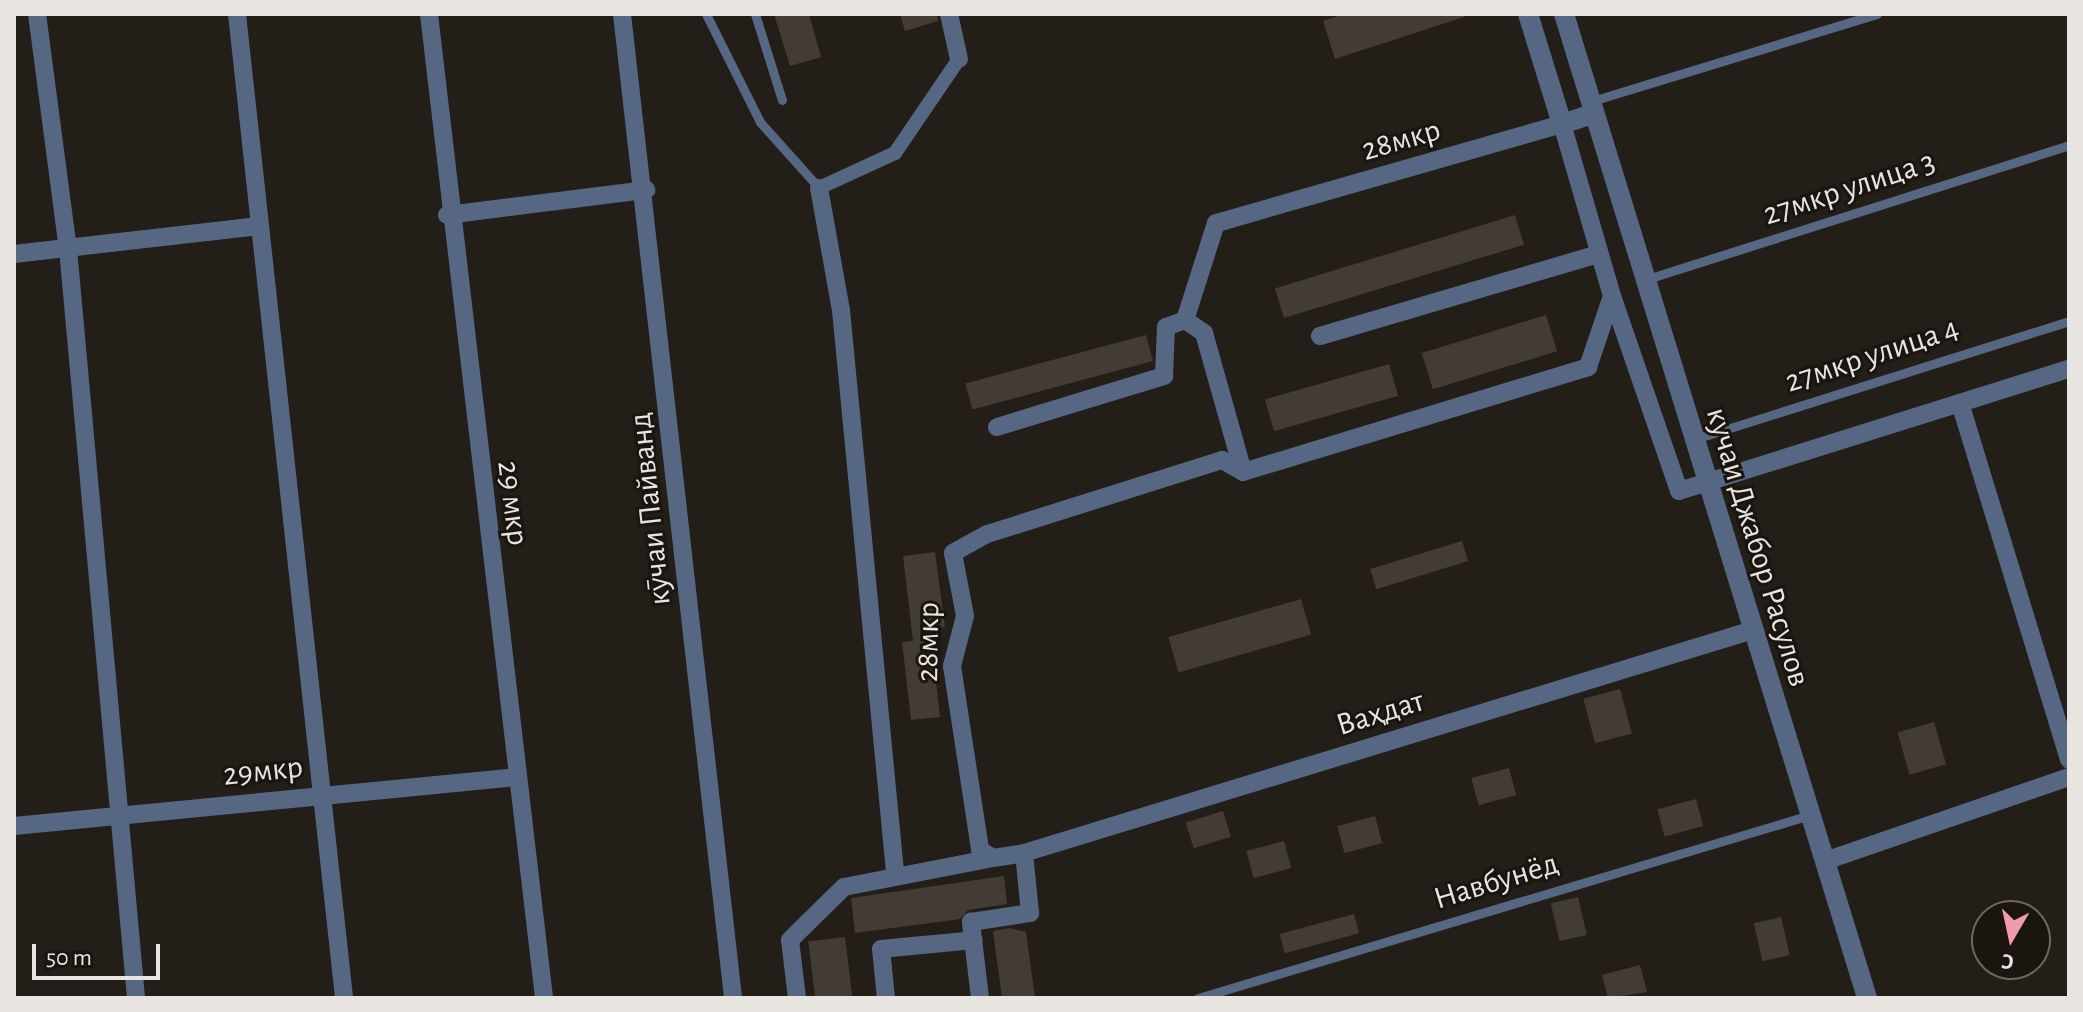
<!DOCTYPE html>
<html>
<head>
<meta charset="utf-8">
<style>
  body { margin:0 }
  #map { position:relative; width:2083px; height:1012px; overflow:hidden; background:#231e17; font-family:"Alegreya Sans",sans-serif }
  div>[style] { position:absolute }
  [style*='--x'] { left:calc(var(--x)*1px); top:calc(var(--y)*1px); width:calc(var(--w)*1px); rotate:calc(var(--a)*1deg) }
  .building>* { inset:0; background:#423c34; transform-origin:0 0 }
  .service>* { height:9px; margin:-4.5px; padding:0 4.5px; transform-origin:4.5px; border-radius:4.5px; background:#566784 }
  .pedestrian>* { height:14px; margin:-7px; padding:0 7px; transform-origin:7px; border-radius:7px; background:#566784 }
  .minor>* { height:18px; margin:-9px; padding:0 9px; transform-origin:9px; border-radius:9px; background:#566784 }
  .tertiary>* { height:20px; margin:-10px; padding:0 10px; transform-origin:10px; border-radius:10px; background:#566784 }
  span { translate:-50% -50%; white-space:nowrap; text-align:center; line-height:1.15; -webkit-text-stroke:6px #1a150e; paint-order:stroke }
  .street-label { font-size:32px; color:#e8e4e0 }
  .frame { position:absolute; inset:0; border:16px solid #e8e4e0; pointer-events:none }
  .north { position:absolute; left:1971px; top:900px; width:80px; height:80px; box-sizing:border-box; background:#1a150e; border:2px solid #6c6862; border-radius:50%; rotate:189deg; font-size:22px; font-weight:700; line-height:32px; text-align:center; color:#e8e4e0 }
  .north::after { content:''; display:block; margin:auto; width:28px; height:36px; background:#f29ab0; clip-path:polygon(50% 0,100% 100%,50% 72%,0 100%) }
  .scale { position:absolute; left:32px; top:944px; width:128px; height:36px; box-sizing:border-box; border:4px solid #e8e4e0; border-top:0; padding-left:10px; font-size:24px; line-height:28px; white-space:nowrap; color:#e8e4e0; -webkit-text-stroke:6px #1a150e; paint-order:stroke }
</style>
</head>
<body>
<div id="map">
  <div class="building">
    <i style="clip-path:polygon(774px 14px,809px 14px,821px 57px,790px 66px)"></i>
    <i style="clip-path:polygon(900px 14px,937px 14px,938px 21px,905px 31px)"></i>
    <i style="clip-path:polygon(1344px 14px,1464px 14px,1464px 17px,1335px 59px,1323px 21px)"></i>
    <i style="left:1515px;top:215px;width:31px;height:251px;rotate:73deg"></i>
    <i style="left:1546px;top:315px;width:38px;height:130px;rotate:73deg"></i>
    <i style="left:1146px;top:335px;width:27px;height:187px;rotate:75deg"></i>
    <i style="left:1389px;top:364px;width:33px;height:129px;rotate:74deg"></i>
    <i style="left:1462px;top:541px;width:21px;height:96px;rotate:73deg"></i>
    <i style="clip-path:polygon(935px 552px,945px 627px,930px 629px,940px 717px,911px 720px,902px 642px,913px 641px,903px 556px)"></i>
    <i style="left:1301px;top:599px;width:37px;height:138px;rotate:74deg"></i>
    <i style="left:1620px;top:689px;width:46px;height:38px;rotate:75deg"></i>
    <i style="left:1934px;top:722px;width:44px;height:38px;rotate:74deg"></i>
    <i style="left:1509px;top:768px;width:28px;height:39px;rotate:75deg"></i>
    <i style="left:1696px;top:799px;width:28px;height:40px;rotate:75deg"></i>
    <i style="left:1223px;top:811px;width:27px;height:39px;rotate:73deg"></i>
    <i style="left:1375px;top:816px;width:28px;height:39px;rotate:75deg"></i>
    <i style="left:1284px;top:841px;width:28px;height:39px;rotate:75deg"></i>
    <i style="clip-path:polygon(1004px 876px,1007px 904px,968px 910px,960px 919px,855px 933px,851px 898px)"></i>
    <i style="left:1578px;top:897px;width:39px;height:28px;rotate:77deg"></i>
    <i style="left:1354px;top:914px;width:20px;height:77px;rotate:75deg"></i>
    <i style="left:1781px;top:917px;width:39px;height:28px;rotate:77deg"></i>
    <i style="clip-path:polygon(1010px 928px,1026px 932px,1035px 998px,1002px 998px,993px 931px)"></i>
    <i style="left:845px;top:937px;width:62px;height:37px;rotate:83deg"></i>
    <i style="clip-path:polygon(1640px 965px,1647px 992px,1608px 998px,1602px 975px)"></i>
  </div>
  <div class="service">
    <i style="--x:706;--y:14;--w:121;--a:63.4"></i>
    <i style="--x:760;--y:122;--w:89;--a:48.2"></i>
    <i style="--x:755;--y:14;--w:90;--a:72.6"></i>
    <i style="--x:1592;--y:101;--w:298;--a:-17"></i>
    <i style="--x:1644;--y:280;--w:446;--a:-17.6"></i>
    <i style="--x:1695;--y:439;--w:392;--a:-17.5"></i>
    <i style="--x:1198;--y:998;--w:639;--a:-16.65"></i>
  </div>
  <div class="pedestrian">
    <i style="--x:819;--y:188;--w:84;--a:-24.7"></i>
    <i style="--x:895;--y:153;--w:114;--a:-55.8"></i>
  </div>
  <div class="minor">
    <i style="--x:37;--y:14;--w:237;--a:82.5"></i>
    <i style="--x:68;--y:249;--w:752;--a:84.81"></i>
    <i style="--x:237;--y:14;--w:990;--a:83.79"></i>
    <i style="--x:429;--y:14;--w:991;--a:83.33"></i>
    <i style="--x:622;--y:14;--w:990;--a:83.56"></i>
    <i style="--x:949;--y:14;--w:46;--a:77.5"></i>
    <i style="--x:819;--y:188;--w:124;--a:79.8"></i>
    <i style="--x:841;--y:310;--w:565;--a:84.51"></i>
    <i style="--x:447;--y:215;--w:201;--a:-7.2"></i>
    <i style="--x:14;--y:254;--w:246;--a:-6.5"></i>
    <i style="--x:1612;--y:296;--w:206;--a:71"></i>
    <i style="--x:1679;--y:491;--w:409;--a:-17.4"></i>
    <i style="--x:1320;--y:336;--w:290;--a:-16.4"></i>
    <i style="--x:1960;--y:403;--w:373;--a:73"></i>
    <i style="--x:997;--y:427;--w:175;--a:-17"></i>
    <i style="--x:1164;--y:376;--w:49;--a:-87.7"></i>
    <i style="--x:1166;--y:327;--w:20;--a:-20"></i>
    <i style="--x:1185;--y:320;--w:23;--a:34"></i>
    <i style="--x:1204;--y:333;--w:144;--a:74.3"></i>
    <i style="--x:1243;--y:472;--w:361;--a:-16.9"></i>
    <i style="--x:1588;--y:367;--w:75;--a:-71.3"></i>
    <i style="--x:1612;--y:296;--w:179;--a:-106.2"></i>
    <i style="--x:1562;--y:124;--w:360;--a:164"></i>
    <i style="--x:1216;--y:223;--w:102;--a:107.7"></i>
    <i style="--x:1243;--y:472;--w:24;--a:-150"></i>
    <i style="--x:1222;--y:460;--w:246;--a:162.5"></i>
    <i style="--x:987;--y:534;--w:39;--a:151"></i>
    <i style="--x:953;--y:553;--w:64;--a:79.2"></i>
    <i style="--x:965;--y:616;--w:52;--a:104.6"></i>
    <i style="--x:952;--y:666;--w:186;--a:81.3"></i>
    <i style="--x:980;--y:850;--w:15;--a:32"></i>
    <i style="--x:993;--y:858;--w:31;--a:-9"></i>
    <i style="--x:1024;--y:853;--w:762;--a:-17.01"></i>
    <i style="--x:14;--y:826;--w:505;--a:-5.56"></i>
    <i style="--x:1825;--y:861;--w:258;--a:-19"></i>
    <i style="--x:797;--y:998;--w:58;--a:-96.9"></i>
    <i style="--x:790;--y:940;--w:76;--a:-44.5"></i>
    <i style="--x:844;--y:887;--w:152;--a:-11"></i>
    <i style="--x:886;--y:998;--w:49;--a:-95.8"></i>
    <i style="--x:881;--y:949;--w:93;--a:-5.5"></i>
    <i style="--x:980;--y:998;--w:77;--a:-96.8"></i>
    <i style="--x:971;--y:922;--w:60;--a:-8.7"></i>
    <i style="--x:1030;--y:913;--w:60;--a:-95.7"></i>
  </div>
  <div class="tertiary">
    <i style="--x:1528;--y:14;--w:115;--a:72.8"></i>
    <i style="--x:1562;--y:124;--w:32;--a:-18"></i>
    <i style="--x:1564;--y:14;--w:1030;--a:72.88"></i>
  </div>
  <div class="street-label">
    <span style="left:1401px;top:140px;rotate:-16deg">28мкр</span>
    <span style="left:1849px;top:188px;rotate:-18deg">27мкр улица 3</span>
    <span style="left:1872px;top:355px;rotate:-18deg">27мкр улица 4</span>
    <span style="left:513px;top:503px;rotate:83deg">29 мкр</span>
    <span style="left:650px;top:509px;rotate:-96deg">кӯчаи Пайванд</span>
    <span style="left:1758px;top:547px;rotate:73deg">кучаи Джабор Расулов</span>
    <span style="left:928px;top:642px;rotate:-89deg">28мкр</span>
    <span style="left:1380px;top:713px;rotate:-17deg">Ваҳдат</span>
    <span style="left:263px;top:771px;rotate:-6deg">29мкр</span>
    <span style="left:1496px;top:881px;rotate:-17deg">Навбунёд</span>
  </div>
  <div class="frame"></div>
  <div class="north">С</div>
  <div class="scale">50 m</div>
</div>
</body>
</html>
